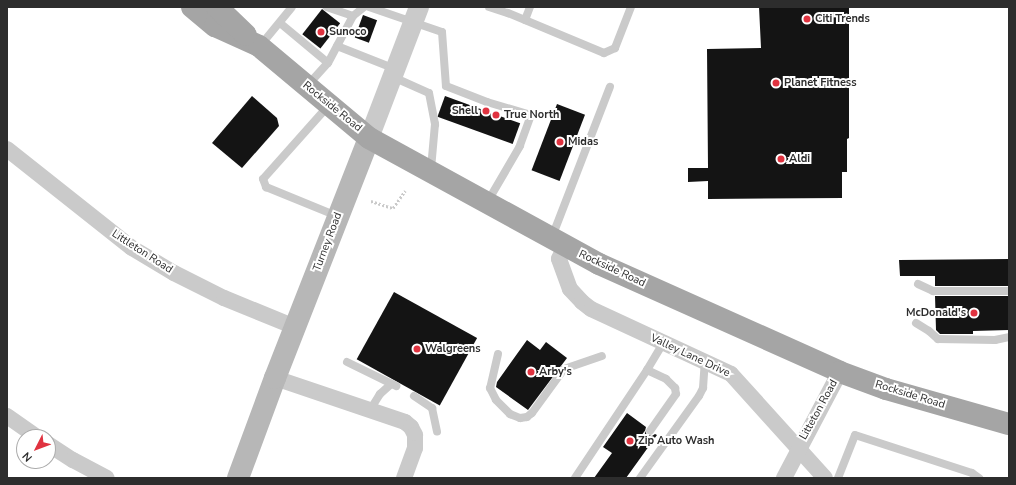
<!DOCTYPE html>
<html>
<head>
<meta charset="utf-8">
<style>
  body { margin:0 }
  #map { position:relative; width:1016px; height:485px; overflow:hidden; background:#fff; font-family:"Nunito Sans",sans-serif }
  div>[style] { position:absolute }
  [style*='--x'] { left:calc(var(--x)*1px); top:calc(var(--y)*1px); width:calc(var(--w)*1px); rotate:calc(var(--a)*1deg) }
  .building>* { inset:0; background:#141414; transform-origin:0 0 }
  .path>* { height:2.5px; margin-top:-1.25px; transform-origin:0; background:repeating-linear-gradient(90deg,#cacaca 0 2px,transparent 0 4px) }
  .service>* { height:8px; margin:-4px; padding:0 4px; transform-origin:4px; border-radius:4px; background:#cacaca }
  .minor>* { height:16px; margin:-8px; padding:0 8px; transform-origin:8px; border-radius:8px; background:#cacaca }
  .tertiary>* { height:20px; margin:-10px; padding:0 10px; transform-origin:10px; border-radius:10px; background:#cacaca }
  .secondary>* { height:22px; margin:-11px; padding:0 11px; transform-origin:11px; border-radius:11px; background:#b7b7b7 }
  .primary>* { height:22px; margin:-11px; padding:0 11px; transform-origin:11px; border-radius:11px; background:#a5a5a5 }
  .dots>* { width:11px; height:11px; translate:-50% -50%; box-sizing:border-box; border:2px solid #fff; border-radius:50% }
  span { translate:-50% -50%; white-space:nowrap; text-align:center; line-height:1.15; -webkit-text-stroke:4px #fff; paint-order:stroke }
  .poi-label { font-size:11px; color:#2d2d2d; font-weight:700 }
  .left { translate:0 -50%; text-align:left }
  .right { translate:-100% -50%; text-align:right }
  .street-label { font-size:11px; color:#2d2d2d }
  .frame { position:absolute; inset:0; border:8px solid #2d2d2d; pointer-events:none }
  .north { position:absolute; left:16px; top:429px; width:40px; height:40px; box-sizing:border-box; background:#fff; border:1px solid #ababab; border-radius:50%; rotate:228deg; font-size:11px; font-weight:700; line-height:16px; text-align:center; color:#2d2d2d }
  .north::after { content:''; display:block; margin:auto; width:14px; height:18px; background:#e03340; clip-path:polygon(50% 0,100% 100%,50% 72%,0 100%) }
</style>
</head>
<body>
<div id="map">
  <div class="building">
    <i style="clip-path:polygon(759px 7px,849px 7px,849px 138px,847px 139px,847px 172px,842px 172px,842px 198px,708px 199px,708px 181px,688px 182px,688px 168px,708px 168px,707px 49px,761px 48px)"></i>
    <i style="left:322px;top:9px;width:23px;height:32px;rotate:38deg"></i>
    <i style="left:363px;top:15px;width:15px;height:24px;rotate:20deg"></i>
    <i style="clip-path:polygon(252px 96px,277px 118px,279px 126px,242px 168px,212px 143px)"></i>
    <i style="left:445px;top:96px;width:80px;height:22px;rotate:20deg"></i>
    <i style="left:557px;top:104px;width:30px;height:71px;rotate:21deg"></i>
    <i style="clip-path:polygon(1009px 259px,1009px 286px,935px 286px,935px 276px,900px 276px,899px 260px)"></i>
    <i style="left:394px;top:292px;width:95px;height:77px;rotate:29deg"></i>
    <i style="clip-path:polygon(935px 296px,1009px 296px,1009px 330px,973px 331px,973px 334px,940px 334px,936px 330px)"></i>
    <i style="clip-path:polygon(527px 340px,540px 350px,546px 342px,567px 358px,528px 410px,496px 387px,497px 382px)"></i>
    <i style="clip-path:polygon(627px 413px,646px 427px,645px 431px,647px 435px,652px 436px,655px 434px,657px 435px,626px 478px,594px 478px,612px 453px,603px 447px)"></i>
  </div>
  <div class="path">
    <i style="--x:371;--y:201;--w:23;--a:18"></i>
    <i style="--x:393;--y:208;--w:21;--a:-55"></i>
  </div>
  <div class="service">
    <i style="--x:369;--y:7;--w:77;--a:18.9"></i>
    <i style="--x:442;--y:32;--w:54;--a:85.8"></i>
    <i style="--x:446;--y:86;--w:44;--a:21.3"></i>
    <i style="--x:487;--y:102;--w:46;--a:16.5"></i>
    <i style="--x:531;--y:115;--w:33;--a:110"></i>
    <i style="--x:520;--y:146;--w:64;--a:120.2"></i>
    <i style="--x:489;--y:7;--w:20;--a:18"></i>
    <i style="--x:508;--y:13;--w:104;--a:22.6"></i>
    <i style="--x:604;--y:53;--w:12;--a:-24"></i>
    <i style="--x:615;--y:48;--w:44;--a:-68.7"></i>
    <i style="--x:353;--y:16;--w:14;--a:-39"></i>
    <i style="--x:525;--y:20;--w:14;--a:-69"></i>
    <i style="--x:280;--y:23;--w:62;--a:39.8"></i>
    <i style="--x:328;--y:63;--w:53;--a:-62"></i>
    <i style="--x:353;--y:16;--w:28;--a:-161"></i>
    <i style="--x:260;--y:46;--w:50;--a:-50.6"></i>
    <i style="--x:337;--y:46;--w:62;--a:21.6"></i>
    <i style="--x:393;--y:77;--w:39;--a:24"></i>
    <i style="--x:429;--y:93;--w:32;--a:79"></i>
    <i style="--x:435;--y:124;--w:45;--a:95.1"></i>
    <i style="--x:307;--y:86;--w:31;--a:-48"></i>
    <i style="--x:329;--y:105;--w:99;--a:131.7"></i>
    <i style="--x:263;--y:179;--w:9;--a:69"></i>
    <i style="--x:266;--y:187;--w:77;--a:22.2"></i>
    <i style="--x:552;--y:237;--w:161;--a:-68.9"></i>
    <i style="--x:918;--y:284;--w:17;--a:25"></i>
    <i style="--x:933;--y:291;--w:76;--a:0"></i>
    <i style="--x:916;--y:323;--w:15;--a:32"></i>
    <i style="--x:929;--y:331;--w:12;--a:42"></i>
    <i style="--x:938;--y:339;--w:57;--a:1"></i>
    <i style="--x:995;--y:340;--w:14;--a:-12"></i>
    <i style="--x:498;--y:354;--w:35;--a:103"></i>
    <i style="--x:490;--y:388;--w:13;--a:63"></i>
    <i style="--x:496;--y:400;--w:20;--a:45"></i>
    <i style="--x:510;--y:414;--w:11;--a:22"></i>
    <i style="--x:520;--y:418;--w:7;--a:-8"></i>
    <i style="--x:527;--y:417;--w:6;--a:-39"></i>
    <i style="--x:532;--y:413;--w:54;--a:-54"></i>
    <i style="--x:564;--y:369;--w:40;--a:-18.9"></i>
    <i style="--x:347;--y:362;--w:55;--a:26.1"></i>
    <i style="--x:647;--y:370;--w:21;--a:25"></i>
    <i style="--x:666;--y:379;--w:13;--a:45"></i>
    <i style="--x:675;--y:388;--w:6;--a:81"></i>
    <i style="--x:676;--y:394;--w:45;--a:125.1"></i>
    <i style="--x:414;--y:396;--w:22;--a:34"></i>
    <i style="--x:432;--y:408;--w:24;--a:78"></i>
    <i style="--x:370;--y:410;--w:19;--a:-58"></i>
    <i style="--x:380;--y:394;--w:15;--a:-42"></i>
    <i style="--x:575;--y:478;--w:130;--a:-56.3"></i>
    <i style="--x:647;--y:370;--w:31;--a:-59"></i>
    <i style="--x:640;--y:478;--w:101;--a:-54.3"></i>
    <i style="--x:699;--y:396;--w:9;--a:-63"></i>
    <i style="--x:703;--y:388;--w:26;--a:-86"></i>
    <i style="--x:838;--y:478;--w:46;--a:-68.4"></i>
    <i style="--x:855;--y:435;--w:123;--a:18"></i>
    <i style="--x:972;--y:473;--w:9;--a:36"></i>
  </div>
  <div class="minor">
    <i style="--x:7;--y:149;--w:159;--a:38.4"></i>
    <i style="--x:132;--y:248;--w:49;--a:30.8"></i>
    <i style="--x:174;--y:273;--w:56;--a:26.6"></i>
    <i style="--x:224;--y:298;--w:77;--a:22.2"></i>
    <i style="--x:565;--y:246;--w:14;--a:115"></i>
    <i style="--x:559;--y:259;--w:32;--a:70"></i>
    <i style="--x:570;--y:289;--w:18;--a:47"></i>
    <i style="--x:582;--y:302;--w:11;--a:38"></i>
    <i style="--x:591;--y:309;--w:154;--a:24.9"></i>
    <i style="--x:731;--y:374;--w:140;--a:47.9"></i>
    <i style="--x:275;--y:378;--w:137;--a:18.7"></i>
    <i style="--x:405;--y:422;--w:8;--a:40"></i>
    <i style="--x:411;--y:427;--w:9;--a:63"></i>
    <i style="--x:415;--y:435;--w:13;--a:90"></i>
    <i style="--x:415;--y:448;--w:32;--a:110"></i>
    <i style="--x:7;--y:416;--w:37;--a:35"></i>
    <i style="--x:48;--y:444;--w:30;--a:33"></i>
    <i style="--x:73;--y:460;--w:38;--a:28"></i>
    <i style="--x:784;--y:478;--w:120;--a:-62.2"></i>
  </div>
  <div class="tertiary">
    <i style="--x:369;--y:138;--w:140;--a:-69.1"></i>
  </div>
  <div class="secondary">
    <i style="--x:238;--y:478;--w:107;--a:-69.7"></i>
    <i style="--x:275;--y:378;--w:258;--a:-68.6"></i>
  </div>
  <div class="primary">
    <i style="--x:192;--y:7;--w:30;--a:40"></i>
    <i style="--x:215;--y:26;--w:48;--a:24.4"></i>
    <i style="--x:259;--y:46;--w:143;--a:39.9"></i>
    <i style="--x:369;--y:138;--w:262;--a:28.7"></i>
    <i style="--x:599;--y:264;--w:264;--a:24.1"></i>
    <i style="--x:840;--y:372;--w:49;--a:20.3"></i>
    <i style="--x:886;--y:389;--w:128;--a:15.9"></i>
    <i style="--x:217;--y:7;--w:40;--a:44"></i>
  </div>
  <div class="dots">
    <i style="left:807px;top:19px;background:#e03340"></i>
    <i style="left:321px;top:32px;background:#e03340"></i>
    <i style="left:776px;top:83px;background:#e03340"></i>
    <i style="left:486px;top:111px;background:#e03340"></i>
    <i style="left:496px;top:115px;background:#e03340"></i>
    <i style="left:560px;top:142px;background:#e03340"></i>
    <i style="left:781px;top:159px;background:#e03340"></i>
    <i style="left:974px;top:313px;background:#e03340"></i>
    <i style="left:417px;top:349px;background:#e03340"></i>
    <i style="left:531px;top:372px;background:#e03340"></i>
    <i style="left:630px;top:441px;background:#e03340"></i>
  </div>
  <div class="poi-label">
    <span class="left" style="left:815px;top:19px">Citi Trends</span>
    <span class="left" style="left:329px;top:32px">Sunoco</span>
    <span class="left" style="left:784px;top:83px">Planet Fitness</span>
    <span class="right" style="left:478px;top:111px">Shell</span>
    <span class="left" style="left:504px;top:115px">True North</span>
    <span class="left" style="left:568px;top:142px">Midas</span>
    <span class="left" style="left:789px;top:159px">Aldi</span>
    <span class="right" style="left:966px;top:313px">McDonald's</span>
    <span class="left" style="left:425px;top:349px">Walgreens</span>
    <span class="left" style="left:539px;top:372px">Arby's</span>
    <span class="left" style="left:638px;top:441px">Zip Auto Wash</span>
  </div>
  <div class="street-label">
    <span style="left:332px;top:107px;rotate:39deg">Rockside Road</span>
    <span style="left:328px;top:242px;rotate:-69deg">Turney Road</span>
    <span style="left:142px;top:252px;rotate:33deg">Littleton Road</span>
    <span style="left:612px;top:269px;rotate:25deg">Rockside Road</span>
    <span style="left:690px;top:356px;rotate:25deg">Valley Lane Drive</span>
    <span style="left:910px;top:395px;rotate:17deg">Rockside Road</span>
    <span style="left:819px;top:410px;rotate:-61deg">Litteton Road</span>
  </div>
  <div class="frame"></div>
  <div class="north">N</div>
</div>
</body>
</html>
